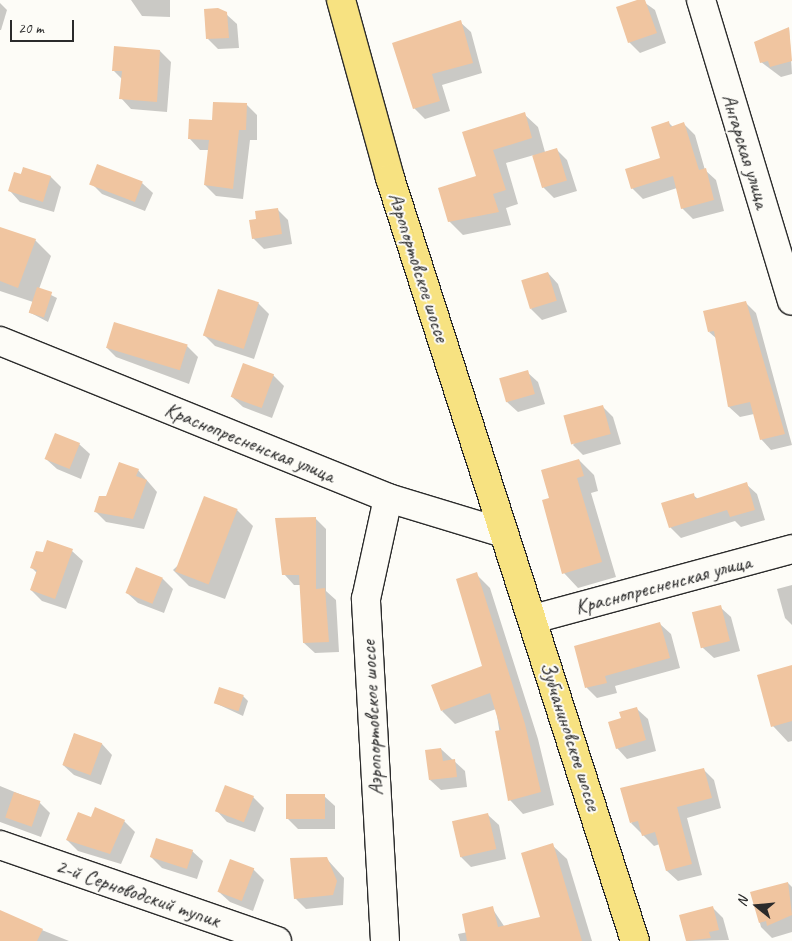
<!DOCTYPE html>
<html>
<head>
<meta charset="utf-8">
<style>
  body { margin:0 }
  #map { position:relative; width:792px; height:941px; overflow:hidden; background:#fdfcf7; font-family:Caveat,sans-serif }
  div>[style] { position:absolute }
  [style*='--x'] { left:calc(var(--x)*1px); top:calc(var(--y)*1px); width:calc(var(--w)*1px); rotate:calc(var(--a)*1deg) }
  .shadow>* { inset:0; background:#0003 }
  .building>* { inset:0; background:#f0c5a0; transform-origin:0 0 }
  .roads { filter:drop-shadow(1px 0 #2b2b2b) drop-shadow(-1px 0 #2b2b2b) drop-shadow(0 1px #2b2b2b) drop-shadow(0 -1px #2b2b2b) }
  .minor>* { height:28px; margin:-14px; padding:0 14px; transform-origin:14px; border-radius:14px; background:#fdfcf7 }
  .major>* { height:28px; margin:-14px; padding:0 14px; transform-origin:14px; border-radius:14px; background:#f7e281 }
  span { translate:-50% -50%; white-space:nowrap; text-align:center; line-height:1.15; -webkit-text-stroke:4px #fdfcf7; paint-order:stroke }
  .street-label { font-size:21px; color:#2b2b2b }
  .north { position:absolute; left:732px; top:881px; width:50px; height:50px; -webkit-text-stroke:4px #fdfcf7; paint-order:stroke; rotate:287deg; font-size:14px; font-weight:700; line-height:20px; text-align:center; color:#2b2b2b }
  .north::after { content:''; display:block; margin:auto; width:18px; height:22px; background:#2b2b2b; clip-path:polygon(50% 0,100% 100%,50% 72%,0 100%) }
  .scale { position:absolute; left:10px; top:20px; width:64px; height:22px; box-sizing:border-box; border:2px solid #2b2b2b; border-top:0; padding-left:6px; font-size:15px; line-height:18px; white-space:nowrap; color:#2b2b2b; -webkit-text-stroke:4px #fdfcf7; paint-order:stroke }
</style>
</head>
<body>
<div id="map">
  <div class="shadow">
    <i style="clip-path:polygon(131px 0,170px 0,170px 17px,142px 16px)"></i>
    <i style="clip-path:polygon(641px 0,655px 10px,666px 43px,640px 53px,629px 42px)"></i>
    <i style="clip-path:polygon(0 3px,7px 10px,1px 30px,0 30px)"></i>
    <i style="clip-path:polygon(226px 14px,237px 24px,239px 48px,218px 49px,208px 39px)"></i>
    <i style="clip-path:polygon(460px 22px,471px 32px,482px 73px,442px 85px,450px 111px,425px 119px,414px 108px,394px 44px)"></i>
    <i style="clip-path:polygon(789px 28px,792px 74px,781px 77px,761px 62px)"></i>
    <i style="clip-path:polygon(160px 51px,171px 62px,167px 112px,131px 109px,121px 98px,122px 79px,113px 70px)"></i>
    <i style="clip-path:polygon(247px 105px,257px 115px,257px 140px,250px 140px,243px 199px,216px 196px,205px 185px,209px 150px,200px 150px,190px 139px)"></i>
    <i style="clip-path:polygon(524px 114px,538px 127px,545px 152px,556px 149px,567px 160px,577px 191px,554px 198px,543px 187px,534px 155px,506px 163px,518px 204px,506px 208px,511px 225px,463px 235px,449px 221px,477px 177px,464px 132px)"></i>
    <i style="clip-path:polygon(669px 123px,673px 127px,684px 124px,695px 135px,705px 170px,716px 180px,724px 211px,693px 219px,682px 208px,677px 188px,643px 199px,632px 188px,662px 158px)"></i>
    <i style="clip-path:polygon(24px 169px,51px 177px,61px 187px,54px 212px,20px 202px,10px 191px)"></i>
    <i style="clip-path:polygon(91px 183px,142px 183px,153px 193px,145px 211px,102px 194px)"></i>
    <i style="clip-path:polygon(277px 209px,288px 220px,292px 244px,264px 249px,253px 238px)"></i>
    <i style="clip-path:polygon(0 228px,35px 240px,51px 256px,39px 289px,57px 298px,48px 322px,29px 312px,33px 302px,0 291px)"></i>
    <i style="clip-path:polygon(548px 273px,558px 284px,567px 312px,542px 320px,531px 309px)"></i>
    <i style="clip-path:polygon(745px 302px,756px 313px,792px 445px,771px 450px,761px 439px,754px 414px,740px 417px,729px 407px,717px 339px,709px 332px)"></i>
    <i style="clip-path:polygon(258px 303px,269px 314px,254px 359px,215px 346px,205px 336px)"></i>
    <i style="clip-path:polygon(187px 346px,198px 357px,189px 384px,116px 357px,106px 347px)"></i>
    <i style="clip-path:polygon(527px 372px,538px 382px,545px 404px,518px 412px,507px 402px,501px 380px)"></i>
    <i style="clip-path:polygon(273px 375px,284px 386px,272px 418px,243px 407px,232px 397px)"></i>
    <i style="clip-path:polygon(602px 406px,613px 417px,621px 444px,583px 455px,573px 445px)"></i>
    <i style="clip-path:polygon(79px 444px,90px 454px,81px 479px,57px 469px,46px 459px)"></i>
    <i style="clip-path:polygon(579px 460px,594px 475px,598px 491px,591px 493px,616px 577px,578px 588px,564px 573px,550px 499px)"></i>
    <i style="clip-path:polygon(138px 470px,157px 492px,144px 529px,106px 522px,95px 511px)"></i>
    <i style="clip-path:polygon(746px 484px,757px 494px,765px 520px,741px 527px,735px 521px,681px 538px,670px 527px,693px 495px,698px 499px)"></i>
    <i style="clip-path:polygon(237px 510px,253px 526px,225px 599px,189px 586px,173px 570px)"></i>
    <i style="clip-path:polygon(315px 518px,326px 529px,326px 591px,336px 600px,339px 652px,315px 653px,304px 643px,301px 585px,294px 585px,284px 574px)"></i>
    <i style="clip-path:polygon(72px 551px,83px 561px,66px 609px,42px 601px,31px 590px,37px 573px,32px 568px,44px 553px)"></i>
    <i style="clip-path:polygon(136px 569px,163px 579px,173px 589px,164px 613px,138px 603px,127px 593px)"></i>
    <i style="clip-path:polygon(476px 574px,490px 588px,538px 739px,554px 805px,523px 814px,510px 800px,496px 709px,455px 724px,442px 711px,484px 666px)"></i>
    <i style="clip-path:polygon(792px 585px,792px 625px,785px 618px,777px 589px)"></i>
    <i style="clip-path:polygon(720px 607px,731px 617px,740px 651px,714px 658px,703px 648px,694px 614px)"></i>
    <i style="clip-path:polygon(660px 624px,671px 634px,680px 668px,615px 686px,617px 693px,597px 698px,587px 688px,576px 647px)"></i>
    <i style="clip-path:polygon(792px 667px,792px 741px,788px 742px,773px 726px)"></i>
    <i style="clip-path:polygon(243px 696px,248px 701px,243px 716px,215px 703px)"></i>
    <i style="clip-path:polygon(637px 709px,648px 719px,656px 751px,627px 759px,617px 748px,623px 719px)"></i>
    <i style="clip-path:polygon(74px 734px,102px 744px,112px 755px,101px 785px,74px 775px,63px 765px)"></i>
    <i style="clip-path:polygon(441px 749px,465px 771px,467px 787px,441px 790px,430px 780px)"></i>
    <i style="clip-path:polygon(703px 769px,714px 780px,721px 808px,687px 818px,702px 875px,678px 881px,667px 871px,660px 844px,654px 846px,631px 823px)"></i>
    <i style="clip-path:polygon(0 786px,39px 802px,50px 813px,41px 837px,0 822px)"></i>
    <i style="clip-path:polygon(324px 796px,335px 806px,335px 829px,298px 829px,288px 819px)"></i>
    <i style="clip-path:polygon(253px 797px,264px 808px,255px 832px,227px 822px,217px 811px)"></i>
    <i style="clip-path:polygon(488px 815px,499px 825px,506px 859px,471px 867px,460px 856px)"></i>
    <i style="clip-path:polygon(91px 819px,124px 821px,135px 832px,121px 864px,78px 851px,67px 840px)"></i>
    <i style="clip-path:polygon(552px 845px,567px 859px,592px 941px,552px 941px)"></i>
    <i style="clip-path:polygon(192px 851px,203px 861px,197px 879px,162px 868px,151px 857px)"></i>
    <i style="clip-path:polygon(326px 858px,344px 878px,343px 905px,306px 909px,295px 898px)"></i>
    <i style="clip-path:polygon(253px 869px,264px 880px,253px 911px,230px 902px,219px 892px)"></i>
    <i style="clip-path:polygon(788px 883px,792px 887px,792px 932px,772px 938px,761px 927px,752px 893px)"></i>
    <i style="clip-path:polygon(712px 907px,723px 918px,729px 940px,687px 941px,680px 916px)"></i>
    <i style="clip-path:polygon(492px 908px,504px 926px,525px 941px,460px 941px,458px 934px,468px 932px)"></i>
    <i style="clip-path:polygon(0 913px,69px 941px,0 941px)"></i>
  </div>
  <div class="building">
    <i style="clip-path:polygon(637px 0,645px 0,657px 33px,628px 43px,616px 7px)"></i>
    <i style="clip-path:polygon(218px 8px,227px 12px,229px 38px,206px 39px,204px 9px)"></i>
    <i style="clip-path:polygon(461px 20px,473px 63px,432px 74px,440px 101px,413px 109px,392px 43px)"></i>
    <i style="clip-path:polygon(789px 27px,792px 61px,770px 67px,768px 61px,760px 63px,754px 42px)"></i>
    <i style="clip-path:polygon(114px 46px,160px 50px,157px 102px,119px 99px,122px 71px,112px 71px)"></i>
    <i style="clip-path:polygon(213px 102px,247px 103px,246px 130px,239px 130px,233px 189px,204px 185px,209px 140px,188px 139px,189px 119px,212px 120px)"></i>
    <i style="clip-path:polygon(525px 112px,532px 138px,493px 150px,506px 190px,493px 194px,499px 212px,448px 222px,438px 188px,476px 176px,462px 132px)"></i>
    <i style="clip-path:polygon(669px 121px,670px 127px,684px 122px,699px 170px,706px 168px,714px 200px,681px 209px,673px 176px,631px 189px,625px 169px,660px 158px,651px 127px)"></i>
    <i style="left:557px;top:148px;width:34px;height:26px;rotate:73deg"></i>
    <i style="left:97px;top:164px;width:49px;height:22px;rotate:21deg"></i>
    <i style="clip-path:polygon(23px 167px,51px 176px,43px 202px,8px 191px,14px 172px,21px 174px)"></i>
    <i style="clip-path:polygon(278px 208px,282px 234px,252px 239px,249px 220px,256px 219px,255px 211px)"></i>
    <i style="clip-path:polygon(0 227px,36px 239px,18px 288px,0 281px)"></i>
    <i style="left:548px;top:272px;width:30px;height:28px;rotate:73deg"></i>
    <i style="left:37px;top:287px;width:16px;height:27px;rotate:18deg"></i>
    <i style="left:218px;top:289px;width:43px;height:49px;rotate:18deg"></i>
    <i style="clip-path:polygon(746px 301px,785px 434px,760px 440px,750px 402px,728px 407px,714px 331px,708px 332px,703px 311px)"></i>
    <i style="left:114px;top:322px;width:77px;height:27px;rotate:17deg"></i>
    <i style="left:243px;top:363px;width:33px;height:36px;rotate:20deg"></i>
    <i style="left:528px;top:370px;width:25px;height:30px;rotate:74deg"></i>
    <i style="left:603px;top:405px;width:30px;height:41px;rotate:75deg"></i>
    <i style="left:55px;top:433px;width:27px;height:28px;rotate:22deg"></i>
    <i style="clip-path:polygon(579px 459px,584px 476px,577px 478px,602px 562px,562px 574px,542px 500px,549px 498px,541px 470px)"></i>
    <i style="clip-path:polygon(119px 462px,139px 469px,136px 476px,147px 480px,133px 519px,94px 512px,99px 496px,106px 496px)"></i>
    <i style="clip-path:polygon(747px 482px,755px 510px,730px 517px,727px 510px,669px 528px,661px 503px,694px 493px,695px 499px)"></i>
    <i style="left:204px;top:496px;width:36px;height:81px;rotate:21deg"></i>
    <i style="clip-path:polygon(316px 517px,316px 589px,325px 588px,329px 642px,303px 643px,299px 575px,282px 575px,275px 518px)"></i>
    <i style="clip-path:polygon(47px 540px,73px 549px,55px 599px,30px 590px,37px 570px,30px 568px,36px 551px,43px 552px)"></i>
    <i style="left:136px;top:567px;width:29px;height:28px;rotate:22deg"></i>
    <i style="clip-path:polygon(477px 572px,525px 724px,541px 792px,508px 801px,495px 731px,501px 730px,490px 693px,441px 711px,431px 685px,482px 666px,456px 579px)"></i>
    <i style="left:721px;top:605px;width:37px;height:30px;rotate:76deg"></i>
    <i style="clip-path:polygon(660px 622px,670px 658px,605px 676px,607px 683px,585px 688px,574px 646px)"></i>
    <i style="clip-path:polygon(792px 665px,792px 721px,771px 727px,757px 675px)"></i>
    <i style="left:219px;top:687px;width:26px;height:17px;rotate:18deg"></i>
    <i style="clip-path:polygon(637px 707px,646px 740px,616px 749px,608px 722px,621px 718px,619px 712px)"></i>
    <i style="left:74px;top:733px;width:30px;height:34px;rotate:20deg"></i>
    <i style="clip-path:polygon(441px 748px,443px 761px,455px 759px,457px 777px,429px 780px,425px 750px)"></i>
    <i style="clip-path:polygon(704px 768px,712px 798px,677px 807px,692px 864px,666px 871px,655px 832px,642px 836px,638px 821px,630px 823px,620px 788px)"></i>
    <i style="left:225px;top:785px;width:31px;height:28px;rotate:21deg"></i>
    <i style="left:14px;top:792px;width:28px;height:27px;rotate:19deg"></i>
    <i style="left:286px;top:794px;width:39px;height:25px"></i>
    <i style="clip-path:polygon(95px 807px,125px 820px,110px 854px,66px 840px,78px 812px,91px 817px)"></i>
    <i style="left:488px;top:813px;width:37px;height:37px;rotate:77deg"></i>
    <i style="left:156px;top:838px;width:39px;height:20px;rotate:18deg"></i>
    <i style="clip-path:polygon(553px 843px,582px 941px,467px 941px,462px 914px,493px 906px,498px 927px,540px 917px,521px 853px)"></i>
    <i style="clip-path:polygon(327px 857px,337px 881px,333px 895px,294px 899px,290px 858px)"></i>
    <i style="left:230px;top:859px;width:26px;height:35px;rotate:21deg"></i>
    <i style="clip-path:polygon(788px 882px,792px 915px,767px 926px,766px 921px,759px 923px,750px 892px)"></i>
    <i style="clip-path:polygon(713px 906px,719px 930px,709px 932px,711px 938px,686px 941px,679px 915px)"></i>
    <i style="clip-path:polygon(0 910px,43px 929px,37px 941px,0 941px)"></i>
  </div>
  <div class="roads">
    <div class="minor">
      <i style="--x:701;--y:0;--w:314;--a:73.2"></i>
      <i style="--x:0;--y:341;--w:419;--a:22"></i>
      <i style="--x:388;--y:498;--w:120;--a:16.9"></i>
      <i style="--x:533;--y:619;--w:268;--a:-15.1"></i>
      <i style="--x:0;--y:845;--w:293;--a:19.1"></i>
      <i style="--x:385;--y:941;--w:343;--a:-93.2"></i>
      <i style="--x:366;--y:599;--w:103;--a:-77.7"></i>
    </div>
    <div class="major">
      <i style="--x:341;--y:0;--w:185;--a:74.6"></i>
      <i style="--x:390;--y:178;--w:801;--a:72.2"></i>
    </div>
  </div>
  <div class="street-label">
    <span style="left:746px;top:151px;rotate:73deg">Ангарская улица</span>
    <span style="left:419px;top:267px;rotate:72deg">Аэропортовское шоссе</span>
    <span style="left:250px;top:442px;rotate:22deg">Краснопресненская улица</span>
    <span style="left:663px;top:584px;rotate:-15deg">Краснопресненская улица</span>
    <span style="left:372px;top:718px;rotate:-93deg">Аэропортовское шоссе</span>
    <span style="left:571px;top:736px;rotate:72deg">Зубчаниновское шоссе</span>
    <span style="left:138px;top:893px;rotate:19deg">2-й Серноводский тупик</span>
  </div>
  <div class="north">N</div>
  <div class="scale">20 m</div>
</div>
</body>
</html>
